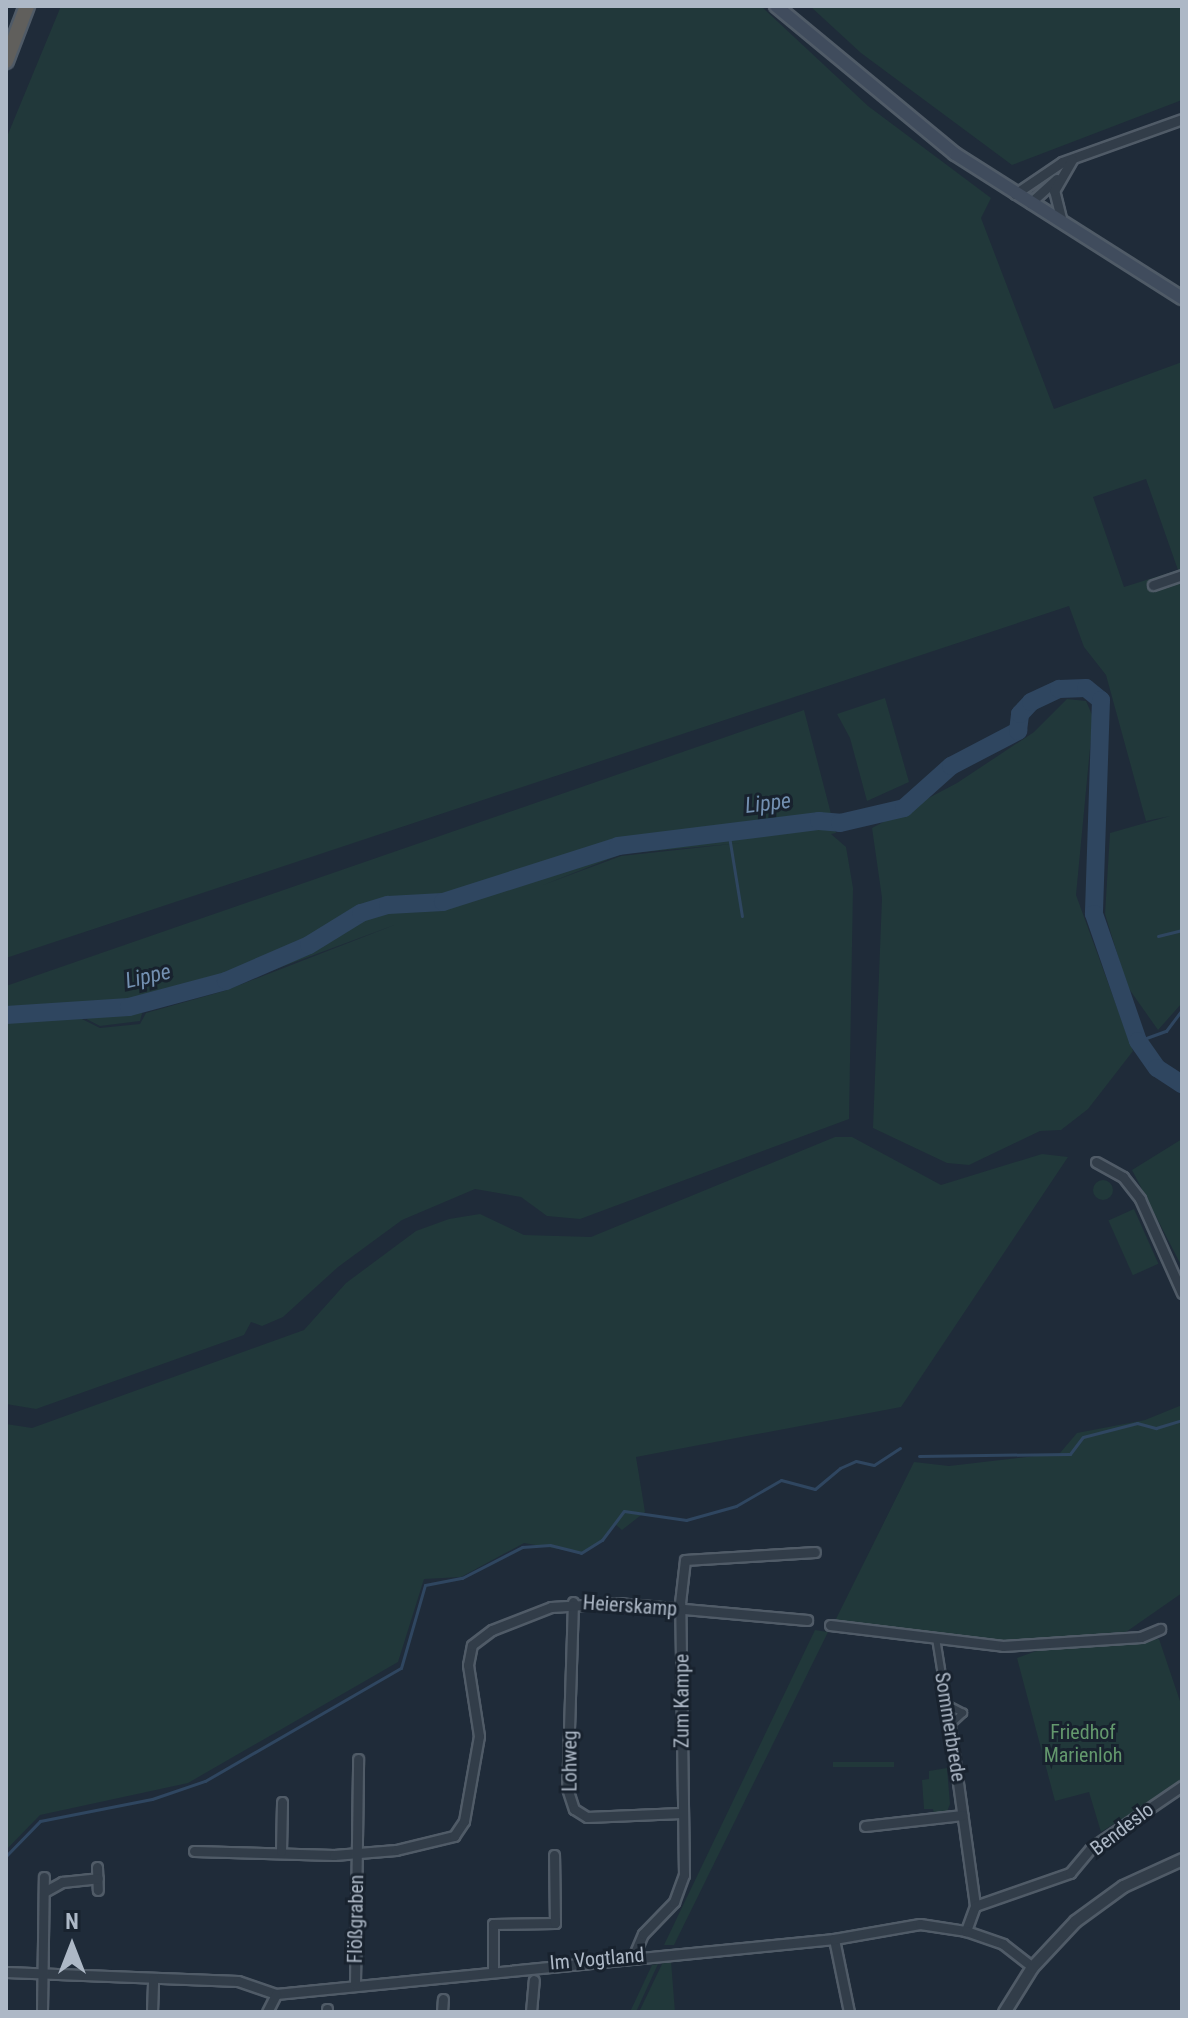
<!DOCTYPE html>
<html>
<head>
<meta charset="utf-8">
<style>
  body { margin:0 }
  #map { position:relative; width:1188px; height:2018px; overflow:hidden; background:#1f2b39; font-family:"Roboto Condensed",sans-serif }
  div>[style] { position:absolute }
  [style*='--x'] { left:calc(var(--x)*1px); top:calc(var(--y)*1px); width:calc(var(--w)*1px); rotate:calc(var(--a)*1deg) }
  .green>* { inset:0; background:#21383a; transform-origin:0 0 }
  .round { border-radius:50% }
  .stream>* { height:3px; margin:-1.5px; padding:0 1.5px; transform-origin:1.5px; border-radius:1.5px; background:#2f4660 }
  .river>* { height:18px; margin:-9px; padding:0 9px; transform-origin:9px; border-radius:9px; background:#2f4660 }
  .roads { filter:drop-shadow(2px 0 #505b67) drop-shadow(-2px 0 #505b67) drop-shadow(0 2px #505b67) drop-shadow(0 -2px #505b67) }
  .pedestrian>* { height:6px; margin:-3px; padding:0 3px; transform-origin:3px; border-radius:3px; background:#323d49 }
  .minor>* { height:9px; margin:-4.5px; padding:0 4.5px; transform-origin:4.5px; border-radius:4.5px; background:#323d49 }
  .tertiary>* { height:11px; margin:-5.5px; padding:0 5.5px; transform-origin:5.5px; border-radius:5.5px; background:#323d49 }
  .secondary>* { height:12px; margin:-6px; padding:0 6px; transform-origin:6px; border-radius:6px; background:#404c5d }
  .trunk>* { height:14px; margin:-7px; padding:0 7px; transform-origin:7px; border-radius:7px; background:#605f5c }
  span { translate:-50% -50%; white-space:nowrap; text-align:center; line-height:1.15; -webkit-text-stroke:6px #18222e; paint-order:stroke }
  .street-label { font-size:20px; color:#adb8c6 }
  .park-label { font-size:20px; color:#63986d }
  .water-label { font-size:22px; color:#7390b1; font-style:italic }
  .frame { position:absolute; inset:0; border:8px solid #adb8c6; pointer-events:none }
  .north { position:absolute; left:32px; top:1906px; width:80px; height:80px; -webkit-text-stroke:6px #18222e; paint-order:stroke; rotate:0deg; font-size:22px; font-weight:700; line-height:32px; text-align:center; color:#adb8c6 }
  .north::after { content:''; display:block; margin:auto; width:28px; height:36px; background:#adb8c6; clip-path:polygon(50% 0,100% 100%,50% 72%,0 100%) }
</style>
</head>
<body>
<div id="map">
  <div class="green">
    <i style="clip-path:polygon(evenodd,61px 6px,761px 6px,868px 106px,991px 198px,981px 218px,1054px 409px,1182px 362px,1182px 1003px,1158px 1030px,1127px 986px,1105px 914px,1110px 833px,1170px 816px,1146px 821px,1106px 675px,1084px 647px,1069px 606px,6px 958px,6px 139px,61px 6px,1146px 479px,1178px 570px,1124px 587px,1093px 497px,1146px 479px)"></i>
    <i style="clip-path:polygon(810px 6px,1182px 6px,1182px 100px,1012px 165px,861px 53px)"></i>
    <i style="clip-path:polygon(885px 698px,909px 782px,867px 801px,850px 738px,837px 714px)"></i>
    <i style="clip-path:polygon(1067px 699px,1086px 701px,1093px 717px,1076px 895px,1133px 1051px,1088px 1109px,1061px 1130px,1040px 1131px,969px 1165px,947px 1163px,873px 1128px,882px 898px,872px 828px,957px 783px,1034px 732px)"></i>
    <i style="clip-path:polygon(evenodd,804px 710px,836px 833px,831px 834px,846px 847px,853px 888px,849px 1119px,580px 1219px,547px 1216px,521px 1197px,475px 1189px,402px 1220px,338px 1267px,283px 1317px,262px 1326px,251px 1322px,244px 1335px,36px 1409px,6px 1404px,6px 986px,804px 710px,741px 843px,621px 856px,543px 885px,622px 854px,741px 843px,804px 710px,397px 924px,224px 991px,146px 1013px,140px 1024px,100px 1028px,74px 1015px,54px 1018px,75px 1013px,100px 1026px,140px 1021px,143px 1010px,225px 988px,397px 924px)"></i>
    <i style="clip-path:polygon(835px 1137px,852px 1137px,941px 1185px,1042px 1154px,1068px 1157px,901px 1407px,636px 1457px,645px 1512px,622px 1530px,615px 1524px,602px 1541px,581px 1553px,524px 1543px,461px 1577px,424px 1579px,398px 1662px,188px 1783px,40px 1815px,6px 1850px,6px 1424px,32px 1428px,304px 1330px,346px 1283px,416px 1231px,449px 1219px,480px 1214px,524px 1235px,591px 1237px)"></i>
    <i style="clip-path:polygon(1182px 1139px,1182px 1267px,1132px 1170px)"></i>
    <i class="round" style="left:1093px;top:1180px;width:20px;height:20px"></i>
    <i style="left:1134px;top:1209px;width:60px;height:28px;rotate:66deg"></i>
    <i style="clip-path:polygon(1182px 1405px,1182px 1593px,1126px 1632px,1002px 1641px,835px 1621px,914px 1462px,949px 1466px,1060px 1453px,1077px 1433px,1145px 1420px)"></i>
    <i style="clip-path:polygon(815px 1630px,828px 1632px,674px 1945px,664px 1945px)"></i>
    <i style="clip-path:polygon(1159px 1639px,1182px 1707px,1182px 1781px,1101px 1832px,1089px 1792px,1055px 1801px,1017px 1658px,1039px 1650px)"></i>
    <i style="left:894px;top:1762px;width:5px;height:61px;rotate:90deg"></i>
    <i style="clip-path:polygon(947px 1768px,950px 1804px,946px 1814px,934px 1815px,933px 1809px,924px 1809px,922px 1780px,929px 1779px,929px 1771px)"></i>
    <i style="clip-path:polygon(671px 1961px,675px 2012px,639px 2012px,663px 1962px)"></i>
    <i style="clip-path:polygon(658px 1964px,636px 2012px,630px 2012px,652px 1965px)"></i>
  </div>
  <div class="stream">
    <i style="--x:729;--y:836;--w:81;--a:80.8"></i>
    <i style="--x:1158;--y:936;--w:25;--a:-14"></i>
    <i style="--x:1138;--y:1041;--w:30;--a:-20"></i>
    <i style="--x:1166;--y:1031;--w:26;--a:-53"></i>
    <i style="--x:919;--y:1456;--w:151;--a:-0.8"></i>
    <i style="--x:1070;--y:1454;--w:21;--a:-53"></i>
    <i style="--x:1083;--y:1437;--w:56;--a:-14.5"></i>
    <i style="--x:1137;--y:1423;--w:20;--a:15"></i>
    <i style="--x:1156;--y:1428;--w:27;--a:-17"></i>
    <i style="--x:6;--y:1856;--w:49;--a:-45.8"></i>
    <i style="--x:40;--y:1821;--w:114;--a:-11.1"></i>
    <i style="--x:152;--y:1799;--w:56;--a:-18.8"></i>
    <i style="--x:205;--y:1781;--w:226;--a:-30"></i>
    <i style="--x:401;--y:1668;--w:86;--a:-73.9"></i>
    <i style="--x:425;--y:1585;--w:38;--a:-11"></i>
    <i style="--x:462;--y:1578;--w:68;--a:-27.3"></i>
    <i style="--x:522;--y:1547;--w:28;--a:-4"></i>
    <i style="--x:550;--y:1545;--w:32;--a:14"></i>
    <i style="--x:581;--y:1553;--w:25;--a:-32"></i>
    <i style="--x:602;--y:1540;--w:36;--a:-53"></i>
    <i style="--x:624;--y:1511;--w:63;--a:8.3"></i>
    <i style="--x:686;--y:1520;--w:52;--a:-15.6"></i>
    <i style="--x:736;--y:1506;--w:52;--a:-30"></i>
    <i style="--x:781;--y:1480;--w:35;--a:15"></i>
    <i style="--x:815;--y:1489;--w:33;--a:-40"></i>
    <i style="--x:840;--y:1468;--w:17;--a:-24"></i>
    <i style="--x:856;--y:1461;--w:18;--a:13"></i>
    <i style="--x:874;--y:1465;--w:31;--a:-33"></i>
  </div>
  <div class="river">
    <i style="--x:6;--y:1015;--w:123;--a:-3.7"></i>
    <i style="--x:129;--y:1007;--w:100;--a:-15"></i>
    <i style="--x:226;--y:981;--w:90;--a:-23.4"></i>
    <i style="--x:309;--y:945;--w:61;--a:-31.6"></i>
    <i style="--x:361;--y:913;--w:28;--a:-17"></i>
    <i style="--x:388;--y:905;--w:55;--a:-3.1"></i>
    <i style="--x:443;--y:902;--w:184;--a:-17.7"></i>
    <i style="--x:618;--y:846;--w:203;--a:-7.1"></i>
    <i style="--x:819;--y:821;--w:21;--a:5"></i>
    <i style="--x:840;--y:823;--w:66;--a:-13.2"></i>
    <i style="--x:904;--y:808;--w:63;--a:-41.8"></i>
    <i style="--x:951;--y:766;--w:76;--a:-27.6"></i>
    <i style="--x:1018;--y:731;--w:17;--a:-83"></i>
    <i style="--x:1020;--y:714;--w:16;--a:-47"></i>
    <i style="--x:1031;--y:702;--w:31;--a:-25"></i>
    <i style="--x:1059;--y:689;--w:27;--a:-2"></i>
    <i style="--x:1086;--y:688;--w:19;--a:39"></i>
    <i style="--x:1101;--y:700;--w:214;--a:91.9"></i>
    <i style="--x:1094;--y:914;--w:134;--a:70.9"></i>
    <i style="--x:1138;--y:1041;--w:33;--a:55"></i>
    <i style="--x:1157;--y:1068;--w:30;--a:33"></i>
  </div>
  <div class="roads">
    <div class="pedestrian">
      <i style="--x:936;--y:1638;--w:88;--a:80.9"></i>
      <i style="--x:950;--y:1725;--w:18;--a:-43"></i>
      <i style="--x:963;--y:1713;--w:19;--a:-152"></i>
    </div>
    <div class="minor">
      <i style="--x:1015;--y:194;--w:57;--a:-34.2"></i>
      <i style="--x:1062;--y:162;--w:127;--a:-19.7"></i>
      <i style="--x:1030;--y:203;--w:36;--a:-42"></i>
      <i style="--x:1062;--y:222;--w:32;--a:-104"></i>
      <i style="--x:1054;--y:191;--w:36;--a:-60"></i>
      <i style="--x:1153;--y:585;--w:31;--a:-19"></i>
      <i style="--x:1096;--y:1162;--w:31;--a:29"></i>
      <i style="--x:1123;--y:1177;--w:28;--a:52"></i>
      <i style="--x:1140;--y:1199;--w:103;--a:65.9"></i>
      <i style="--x:573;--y:1602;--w:186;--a:91.8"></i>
      <i style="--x:567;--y:1788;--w:22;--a:72"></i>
      <i style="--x:574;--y:1809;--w:15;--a:32"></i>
      <i style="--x:587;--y:1817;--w:94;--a:-2.4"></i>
      <i style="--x:830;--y:1625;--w:174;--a:6.9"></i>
      <i style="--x:1003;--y:1646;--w:138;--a:-3.7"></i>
      <i style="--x:1141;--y:1637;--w:21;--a:-23"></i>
      <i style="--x:950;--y:1725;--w:183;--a:82.1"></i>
      <i style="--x:975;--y:1906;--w:27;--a:110"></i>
      <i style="--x:865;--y:1826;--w:98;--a:-6.5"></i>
      <i style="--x:194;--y:1851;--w:140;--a:1.6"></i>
      <i style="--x:334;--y:1855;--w:62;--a:-4.6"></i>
      <i style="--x:396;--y:1850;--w:60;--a:-13.6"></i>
      <i style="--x:454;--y:1836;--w:18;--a:-56"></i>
      <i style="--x:464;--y:1821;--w:86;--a:-80"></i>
      <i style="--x:479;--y:1736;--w:72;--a:-98.8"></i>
      <i style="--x:468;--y:1665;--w:20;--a:-79"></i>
      <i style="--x:472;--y:1645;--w:25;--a:-37"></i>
      <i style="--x:492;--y:1630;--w:63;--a:-21.3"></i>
      <i style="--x:551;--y:1607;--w:66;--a:-3.5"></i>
      <i style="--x:617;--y:1603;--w:191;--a:5.1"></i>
      <i style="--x:281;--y:1851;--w:49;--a:-88.8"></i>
      <i style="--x:97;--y:1867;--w:23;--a:88"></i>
      <i style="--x:44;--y:1892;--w:21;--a:-29"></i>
      <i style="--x:62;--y:1882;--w:36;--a:-6"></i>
      <i style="--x:975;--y:1906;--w:101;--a:-19.2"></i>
      <i style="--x:1070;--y:1873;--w:33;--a:-50"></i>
      <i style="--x:1091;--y:1848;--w:110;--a:-34.3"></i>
      <i style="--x:834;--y:1939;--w:75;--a:78.4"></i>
      <i style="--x:634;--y:1955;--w:23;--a:-67"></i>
      <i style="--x:643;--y:1934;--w:45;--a:-45.9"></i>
      <i style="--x:674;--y:1902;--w:29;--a:-70"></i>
      <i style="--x:684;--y:1875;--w:272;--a:-90.8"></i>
      <i style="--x:680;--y:1603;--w:43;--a:-83.4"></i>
      <i style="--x:685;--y:1560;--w:130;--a:-3.5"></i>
      <i style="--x:493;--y:1970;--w:46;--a:-90"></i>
      <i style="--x:493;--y:1924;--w:62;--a:-0.9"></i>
      <i style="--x:555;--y:1923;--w:68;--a:-90.8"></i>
      <i style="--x:6;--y:1972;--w:232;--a:2.2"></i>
      <i style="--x:238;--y:1981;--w:40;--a:18.9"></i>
      <i style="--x:276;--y:1994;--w:561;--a:-5.63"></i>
      <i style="--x:834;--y:1939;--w:87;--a:-9.9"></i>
      <i style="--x:920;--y:1924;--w:47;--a:8.7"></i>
      <i style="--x:966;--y:1931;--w:39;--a:19"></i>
      <i style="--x:1003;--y:1944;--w:37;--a:38"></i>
      <i style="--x:355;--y:1984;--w:225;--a:-89.2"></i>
      <i style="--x:42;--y:2012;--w:135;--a:-89.2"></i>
      <i style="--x:152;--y:2012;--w:33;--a:-88"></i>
      <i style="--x:267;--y:2012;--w:20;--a:-63"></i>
      <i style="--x:327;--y:2012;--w:3;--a:-90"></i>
      <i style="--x:442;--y:2012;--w:13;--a:-86"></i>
      <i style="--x:531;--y:2012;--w:32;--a:-85"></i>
    </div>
    <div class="tertiary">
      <i style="--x:1004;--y:2012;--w:53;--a:-58.1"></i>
      <i style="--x:1032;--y:1967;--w:63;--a:-46.9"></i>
      <i style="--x:1075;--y:1921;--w:59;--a:-36.1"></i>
      <i style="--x:1123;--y:1886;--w:65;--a:-24.6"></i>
    </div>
    <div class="secondary">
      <i style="--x:776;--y:6;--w:232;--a:39.6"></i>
      <i style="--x:955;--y:154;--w:269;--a:32.4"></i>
    </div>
    <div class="trunk">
      <i style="--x:6;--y:61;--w:59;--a:-69.1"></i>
    </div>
  </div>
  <div class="street-label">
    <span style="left:630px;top:1606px;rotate:4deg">Heierskamp</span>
    <span style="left:682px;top:1701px;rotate:-90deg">Zum Kampe</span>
    <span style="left:950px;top:1727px;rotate:81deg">Sommerbrede</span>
    <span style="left:570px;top:1761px;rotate:-90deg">Lohweg</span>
    <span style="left:1122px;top:1829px;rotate:-37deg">Bendeslo</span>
    <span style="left:356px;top:1919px;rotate:-89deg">Flößgraben</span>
    <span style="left:597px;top:1959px;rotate:-5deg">Im Vogtland</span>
  </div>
  <div class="park-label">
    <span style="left:1083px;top:1744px">Friedhof<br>Marienloh</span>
  </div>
  <div class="water-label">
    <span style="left:768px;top:803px;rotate:-7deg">Lippe</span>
    <span style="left:148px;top:976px;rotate:-13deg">Lippe</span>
  </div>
  <div class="frame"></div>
  <div class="north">N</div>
</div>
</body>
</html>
